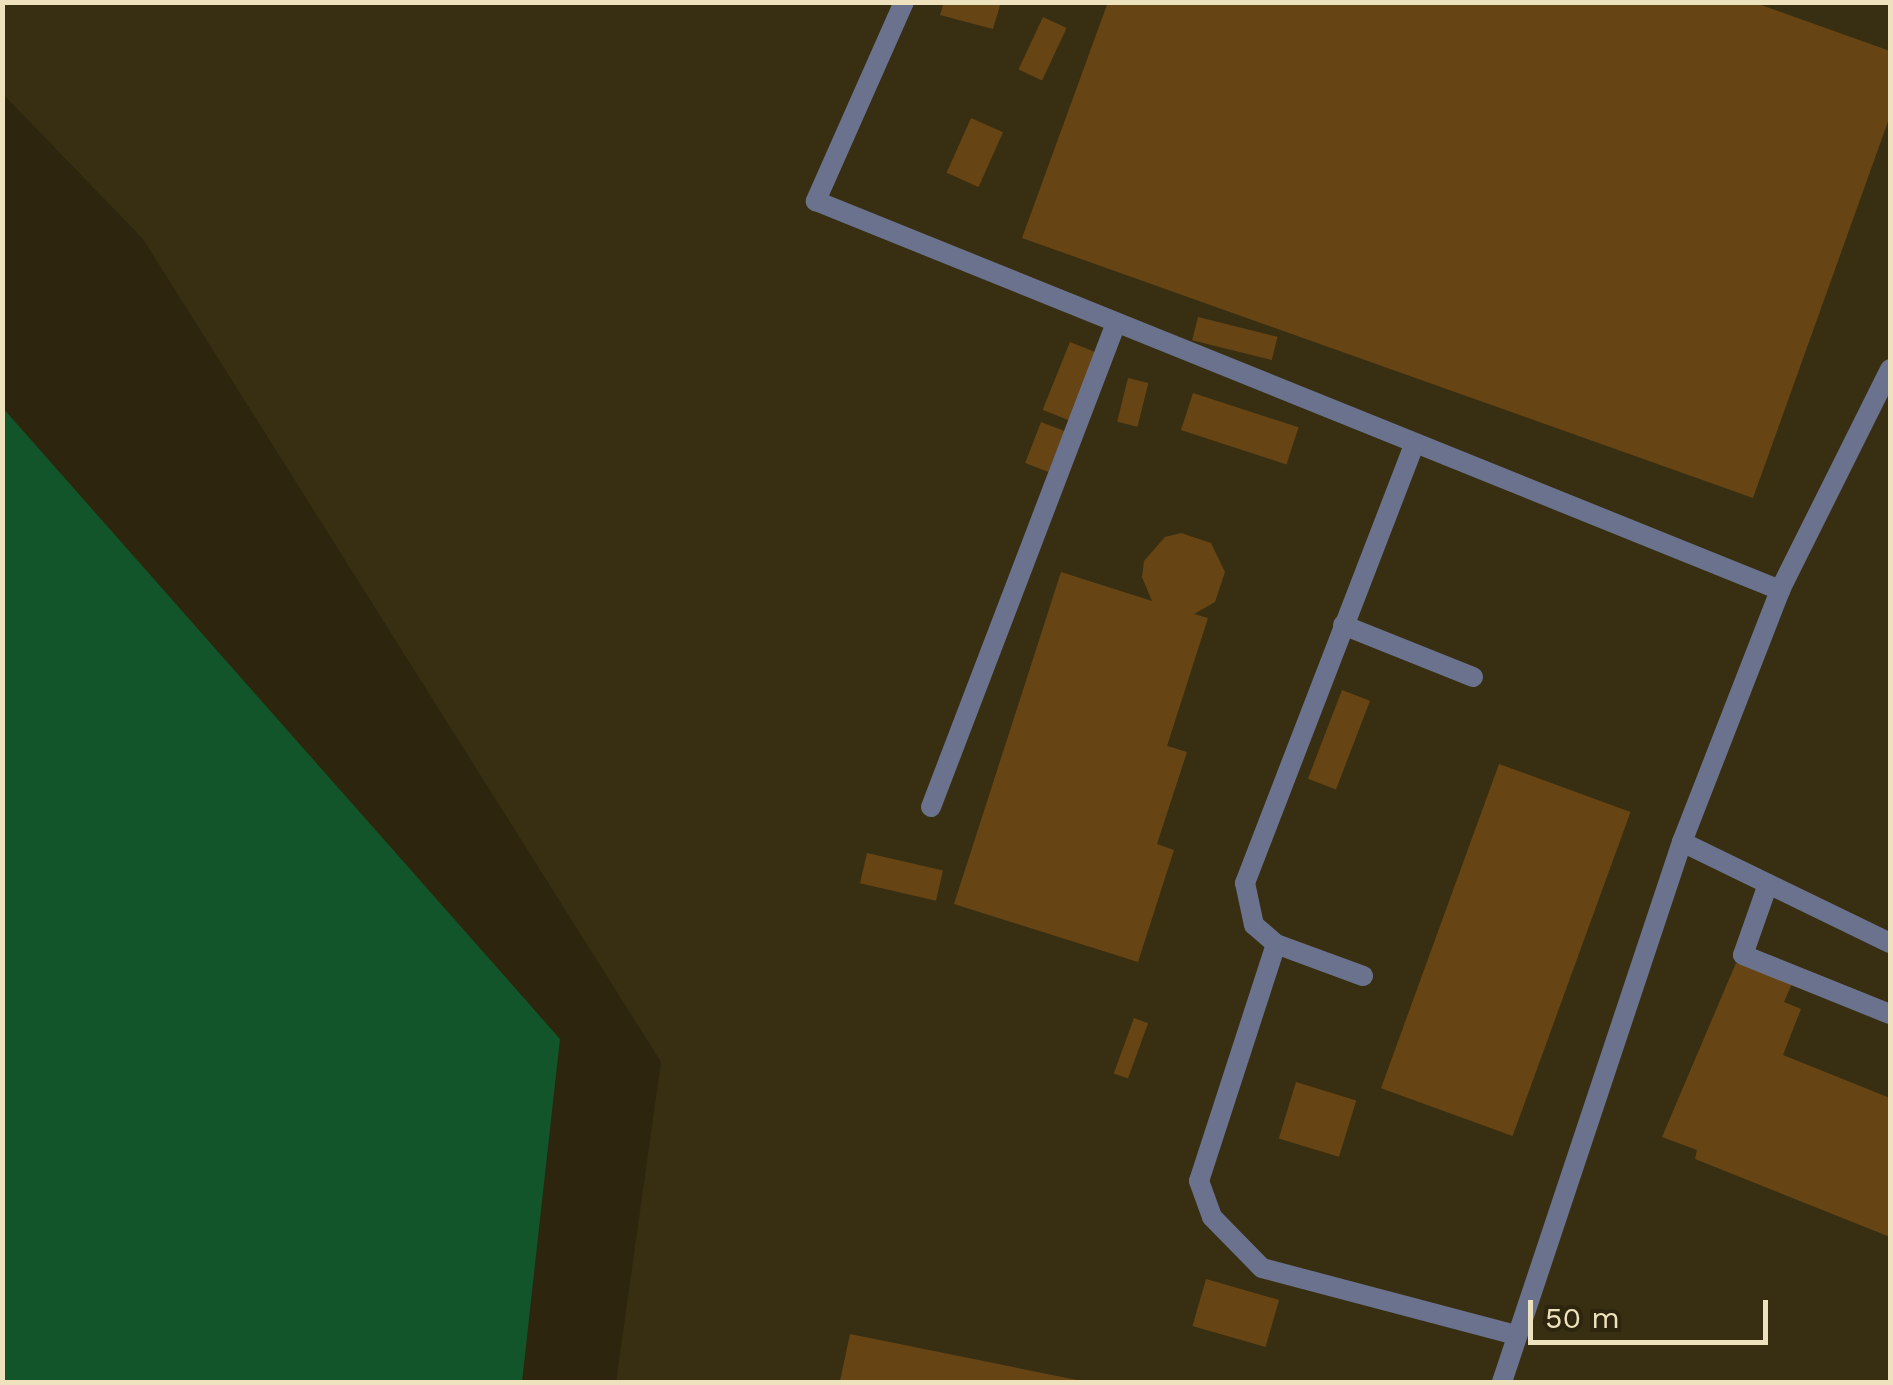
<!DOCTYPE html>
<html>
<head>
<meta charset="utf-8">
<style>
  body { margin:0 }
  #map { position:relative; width:1893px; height:1385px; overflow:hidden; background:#2d250d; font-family:"Work Sans",sans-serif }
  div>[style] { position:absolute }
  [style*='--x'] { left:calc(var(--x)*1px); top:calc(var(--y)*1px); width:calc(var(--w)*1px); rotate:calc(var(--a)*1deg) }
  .built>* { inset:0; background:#382f13 }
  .green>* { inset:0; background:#12552a }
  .building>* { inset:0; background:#674413; transform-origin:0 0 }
  .service>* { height:20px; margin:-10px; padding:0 10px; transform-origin:10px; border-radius:10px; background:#6a728e }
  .minor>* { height:20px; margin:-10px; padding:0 10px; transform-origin:10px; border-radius:10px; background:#6a728e }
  span { translate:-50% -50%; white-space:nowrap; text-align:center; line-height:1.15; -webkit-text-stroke:8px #2d250d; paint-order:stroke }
  .frame { position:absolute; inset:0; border:5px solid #eee1bd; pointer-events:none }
  .scale { position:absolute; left:1528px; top:1300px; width:240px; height:45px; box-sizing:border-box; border:5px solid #eee1bd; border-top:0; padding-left:12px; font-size:30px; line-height:35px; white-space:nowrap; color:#eee1bd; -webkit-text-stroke:8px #2d250d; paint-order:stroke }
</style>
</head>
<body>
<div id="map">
  <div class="built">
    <i style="clip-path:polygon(3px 2px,1890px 3px,1890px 1382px,616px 1382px,661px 1062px,143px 239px,3px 94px)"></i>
  </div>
  <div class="green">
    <i style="clip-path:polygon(2px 407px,560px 1039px,522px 1382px,3px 1382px)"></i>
  </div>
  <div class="building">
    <i style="clip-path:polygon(944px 2px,1001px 2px,993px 29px,940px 15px)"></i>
    <i style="clip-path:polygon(1108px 2px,1753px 2px,1890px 51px,1890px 116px,1753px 498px,1022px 238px)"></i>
    <i style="left:1043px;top:17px;width:26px;height:58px;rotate:25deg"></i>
    <i style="left:971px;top:118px;width:35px;height:60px;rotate:24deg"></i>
    <i style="left:1198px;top:317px;width:82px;height:24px;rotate:14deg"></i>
    <i style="left:1070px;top:342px;width:31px;height:73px;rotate:22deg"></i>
    <i style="left:1128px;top:378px;width:21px;height:45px;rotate:14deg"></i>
    <i style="left:1193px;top:393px;width:111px;height:39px;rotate:18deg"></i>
    <i style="left:1041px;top:422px;width:25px;height:44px;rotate:21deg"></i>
    <i style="clip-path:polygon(1181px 533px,1211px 543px,1225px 572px,1215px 602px,1194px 614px,1208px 618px,1167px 746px,1187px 752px,1157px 844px,1174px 850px,1138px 962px,954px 904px,1061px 572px,1152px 601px,1142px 577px,1144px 561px,1165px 537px)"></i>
    <i style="left:1342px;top:690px;width:30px;height:95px;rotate:21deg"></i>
    <i style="left:1499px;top:764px;width:140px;height:345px;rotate:20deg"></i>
    <i style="left:867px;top:853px;width:78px;height:31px;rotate:13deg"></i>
    <i style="clip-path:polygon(1736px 963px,1793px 981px,1784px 1002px,1801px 1009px,1783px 1055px,1890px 1098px,1890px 1237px,1695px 1159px,1697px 1150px,1662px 1137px)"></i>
    <i style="left:1134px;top:1018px;width:15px;height:59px;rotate:20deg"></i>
    <i style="left:1296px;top:1082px;width:63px;height:59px;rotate:17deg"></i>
    <i style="left:1206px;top:1279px;width:76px;height:49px;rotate:16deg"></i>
    <i style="clip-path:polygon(850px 1334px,1082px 1381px,1082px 1382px,840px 1381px)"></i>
  </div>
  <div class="service">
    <i style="--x:904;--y:2;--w:218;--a:113.9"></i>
    <i style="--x:816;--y:201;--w:1040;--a:21.98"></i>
    <i style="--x:1343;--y:625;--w:140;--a:21.8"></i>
    <i style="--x:931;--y:807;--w:518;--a:-69.08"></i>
    <i style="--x:1682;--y:842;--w:231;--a:25.9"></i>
    <i style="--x:1768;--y:884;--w:75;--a:109.4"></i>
    <i style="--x:1743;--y:955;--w:158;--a:21.9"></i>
    <i style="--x:1276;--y:944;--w:249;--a:108"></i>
    <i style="--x:1199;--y:1181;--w:38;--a:70"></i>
    <i style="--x:1212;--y:1217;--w:71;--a:45.6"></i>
    <i style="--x:1262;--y:1268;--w:263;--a:14.8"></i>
    <i style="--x:1363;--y:976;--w:93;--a:-159.8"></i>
    <i style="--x:1276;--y:944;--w:29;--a:-139"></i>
    <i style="--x:1254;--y:925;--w:43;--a:-102.1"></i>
    <i style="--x:1245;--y:883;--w:469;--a:-68.9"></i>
  </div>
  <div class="minor">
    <i style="--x:1502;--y:1382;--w:569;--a:-71.57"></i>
    <i style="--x:1682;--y:842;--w:270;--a:-68.7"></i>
    <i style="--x:1780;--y:590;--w:247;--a:-63.5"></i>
  </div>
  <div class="frame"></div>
  <div class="scale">50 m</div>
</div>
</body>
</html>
